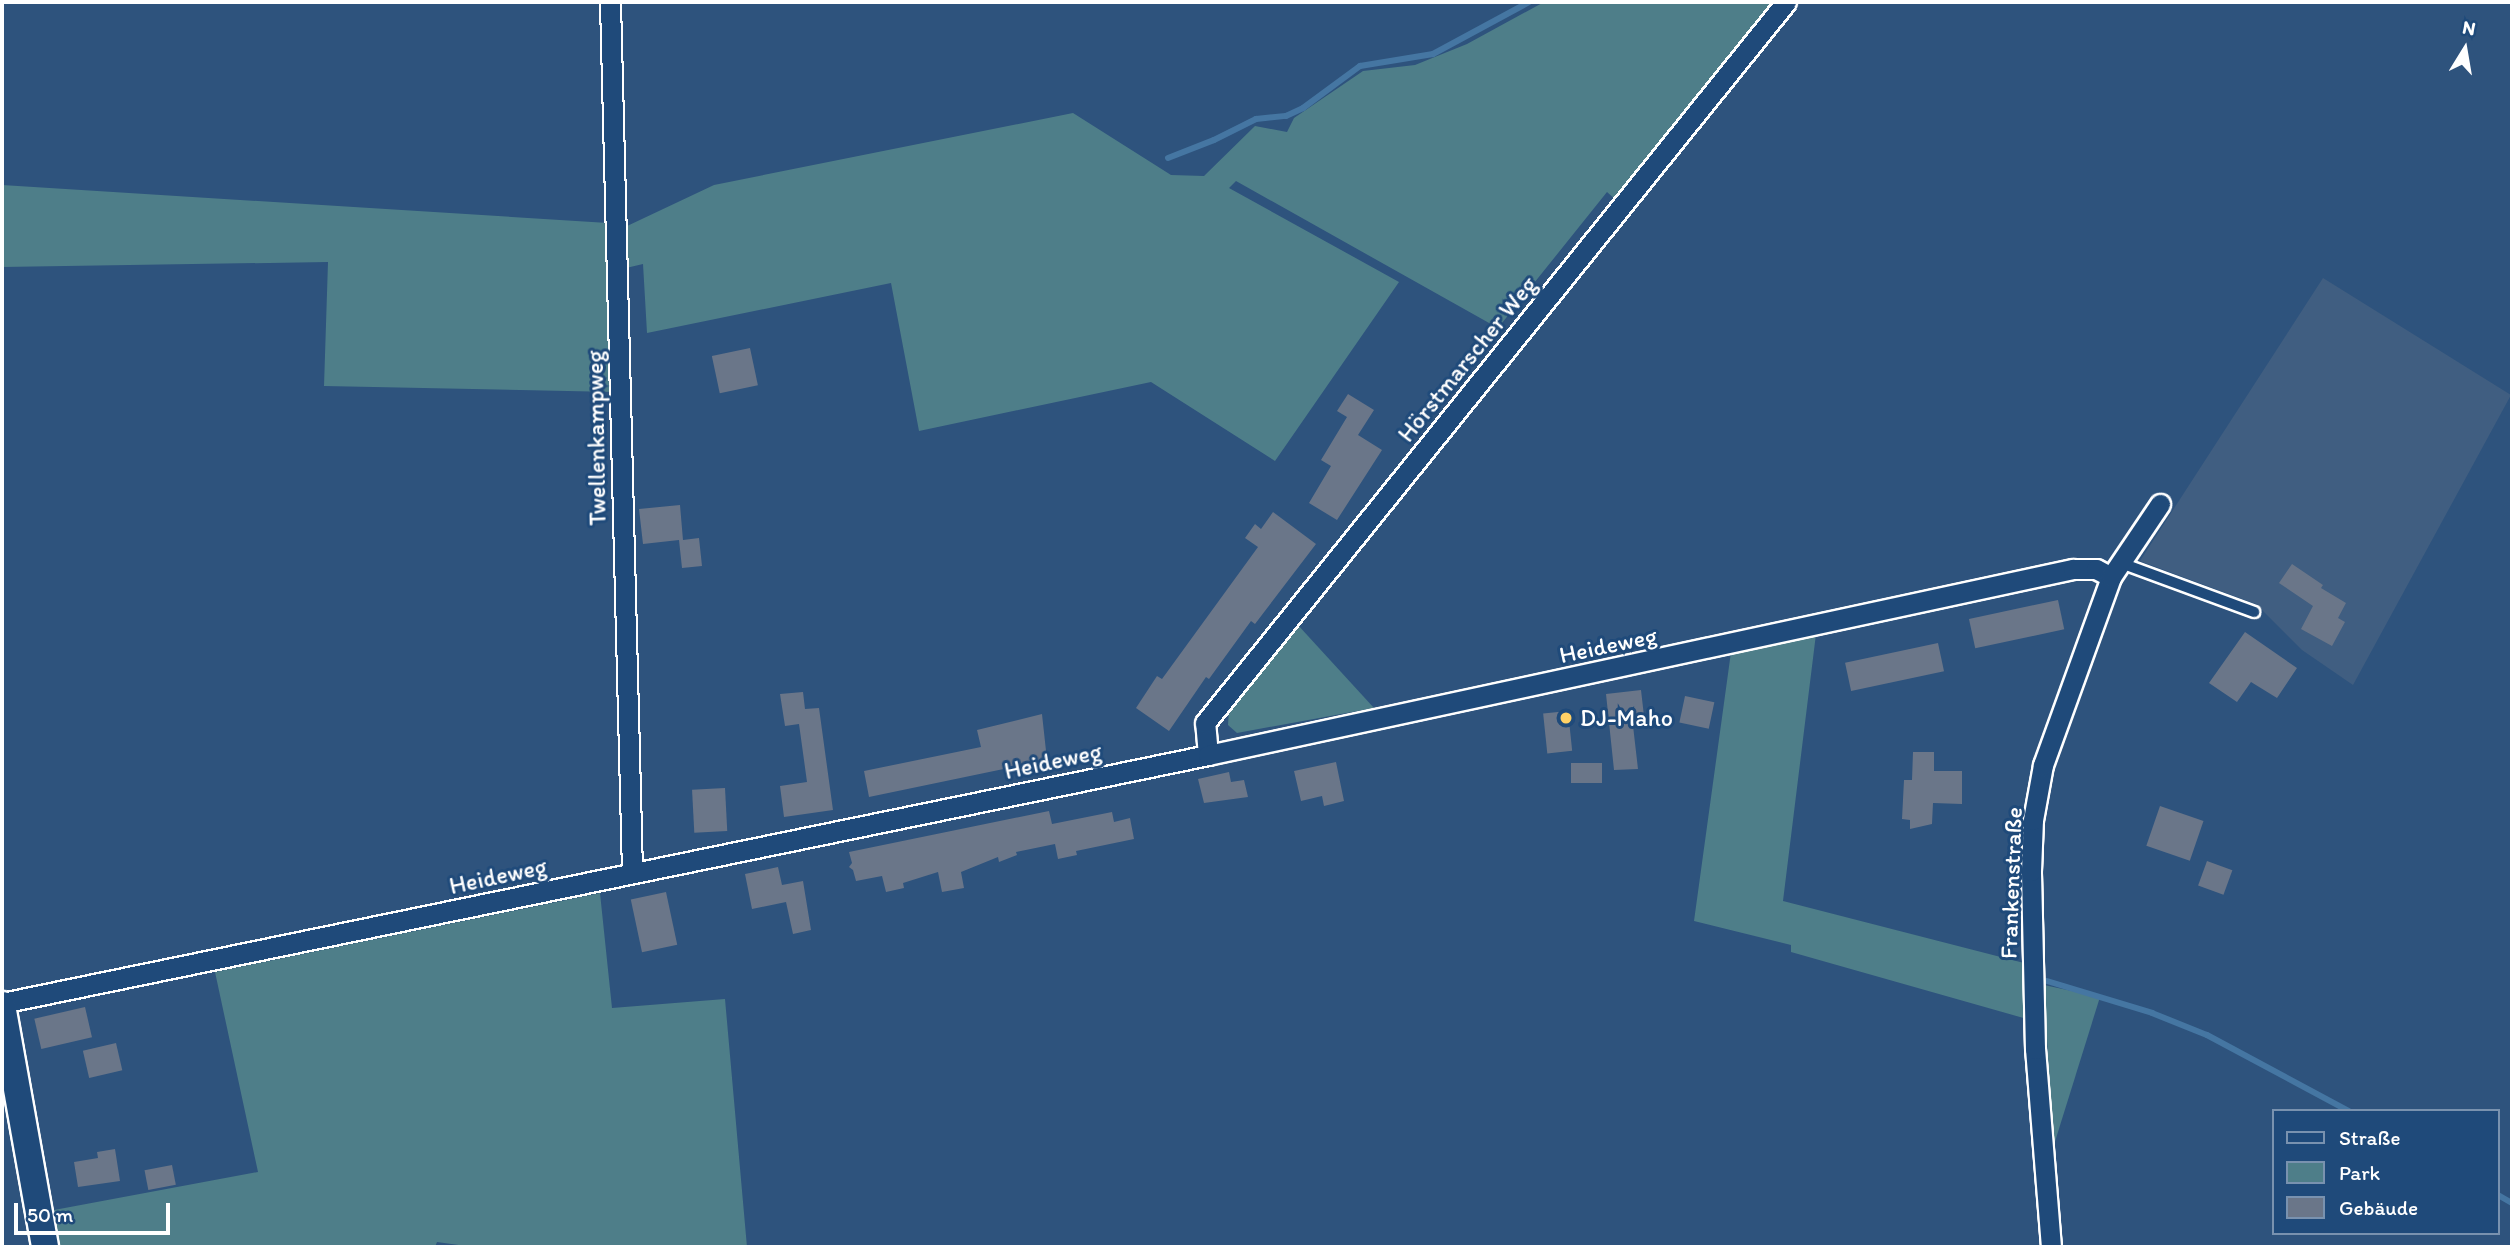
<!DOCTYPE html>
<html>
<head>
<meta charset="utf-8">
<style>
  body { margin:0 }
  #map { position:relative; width:2514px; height:1249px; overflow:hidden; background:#2e537d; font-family:Itim,sans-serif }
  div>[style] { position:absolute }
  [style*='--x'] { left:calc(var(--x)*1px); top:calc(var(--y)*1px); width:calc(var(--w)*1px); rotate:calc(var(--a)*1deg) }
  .built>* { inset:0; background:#405e81 }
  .green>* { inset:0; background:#4e7e89 }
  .stream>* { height:6px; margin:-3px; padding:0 3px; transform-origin:3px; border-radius:3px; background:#4576a2 }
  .building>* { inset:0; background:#6a7689; transform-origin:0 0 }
  .roads { filter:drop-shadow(2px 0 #fff) drop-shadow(-2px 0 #fff) drop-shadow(0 2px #fff) drop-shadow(0 -2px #fff) }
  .lane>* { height:10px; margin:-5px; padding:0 5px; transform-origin:5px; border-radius:5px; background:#1f4a7a }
  .street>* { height:19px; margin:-9.5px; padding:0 9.5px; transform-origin:9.5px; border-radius:9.5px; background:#1f4a7a }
  .secondary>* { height:26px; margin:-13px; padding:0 13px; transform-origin:13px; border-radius:13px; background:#1f4a7a }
  .dots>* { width:19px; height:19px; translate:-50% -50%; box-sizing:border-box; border:4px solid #1f4a7a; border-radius:50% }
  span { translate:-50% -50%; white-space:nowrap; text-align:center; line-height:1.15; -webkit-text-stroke:6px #1f4a7a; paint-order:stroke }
  .street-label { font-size:24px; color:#fff }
  .poi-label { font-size:24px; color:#fff }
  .left { translate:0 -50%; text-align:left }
  .frame { position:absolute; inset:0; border:4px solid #fff; pointer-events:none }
  .legend { position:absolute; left:2272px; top:1109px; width:228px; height:126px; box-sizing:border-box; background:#1f4a7a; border:2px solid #7992af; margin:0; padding:9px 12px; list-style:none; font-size:21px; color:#fff }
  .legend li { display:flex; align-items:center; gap:14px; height:35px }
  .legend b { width:35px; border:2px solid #7992af }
  .north { position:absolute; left:2430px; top:14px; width:70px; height:70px; -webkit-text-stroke:5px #1f4a7a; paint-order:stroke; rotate:11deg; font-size:19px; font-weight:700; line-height:28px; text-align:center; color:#fff }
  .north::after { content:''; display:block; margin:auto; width:24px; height:32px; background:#fff; clip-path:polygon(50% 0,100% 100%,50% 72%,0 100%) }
  .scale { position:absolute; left:14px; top:1203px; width:156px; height:32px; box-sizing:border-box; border:4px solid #fff; border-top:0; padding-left:9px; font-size:21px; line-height:24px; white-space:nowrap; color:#fff; -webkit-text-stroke:5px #1f4a7a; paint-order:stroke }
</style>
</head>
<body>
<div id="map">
  <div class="built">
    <i style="clip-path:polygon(2323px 278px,2511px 395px,2353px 685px,2302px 650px,2256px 604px,2140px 561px)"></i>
  </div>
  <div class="green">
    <i style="clip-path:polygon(1544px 2px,1777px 2px,1617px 201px,1607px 192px,1498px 328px,1236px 181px,1229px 188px,1399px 282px,1275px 461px,1151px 382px,919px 431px,891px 283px,647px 333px,643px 264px,626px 268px,625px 227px,714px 185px,1073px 113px,1171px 175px,1204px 176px,1255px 126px,1287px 132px,1294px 118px,1363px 71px,1415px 65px,1467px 44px)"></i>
    <i style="clip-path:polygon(2px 185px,608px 223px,615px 392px,324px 386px,328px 262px,2px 267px)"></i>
    <i style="clip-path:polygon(1297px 624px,1374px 708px,1237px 733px,1228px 725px,1229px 708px)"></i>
    <i style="clip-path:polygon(1816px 634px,1783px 901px,2024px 963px,2027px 1019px,1791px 952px,1791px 945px,1694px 921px,1731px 652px)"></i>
    <i style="clip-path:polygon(600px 893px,612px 1008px,725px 999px,747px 1247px,473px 1247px,437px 1242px,435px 1247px,60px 1247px,54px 1210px,258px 1172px,215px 972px)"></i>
    <i style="clip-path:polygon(2044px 985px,2100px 997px,2053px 1148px)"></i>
  </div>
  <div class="stream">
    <i style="--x:1168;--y:158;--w:49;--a:-21.4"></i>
    <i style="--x:1214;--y:140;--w:47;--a:-26.6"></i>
    <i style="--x:1256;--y:119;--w:30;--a:-6"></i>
    <i style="--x:1286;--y:116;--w:19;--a:-25"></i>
    <i style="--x:1303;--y:108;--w:71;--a:-36.4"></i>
    <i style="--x:1360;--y:66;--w:74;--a:-9.3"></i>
    <i style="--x:1433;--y:54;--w:109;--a:-28.4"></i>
    <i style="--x:2047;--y:981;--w:110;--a:16.9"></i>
    <i style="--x:2152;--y:1013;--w:59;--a:21.8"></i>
    <i style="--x:2207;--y:1035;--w:161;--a:28.2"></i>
    <i style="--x:2498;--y:1195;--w:16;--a:30"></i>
  </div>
  <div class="building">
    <i style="left:750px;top:348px;width:38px;height:39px;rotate:78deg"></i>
    <i style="clip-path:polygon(1348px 394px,1374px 410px,1358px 435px,1382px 450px,1337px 520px,1309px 503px,1331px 466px,1321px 460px,1347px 417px,1337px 411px)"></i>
    <i style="clip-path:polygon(680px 505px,683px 540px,699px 538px,702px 566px,682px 568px,679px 540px,643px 544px,639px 509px)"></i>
    <i style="clip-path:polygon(1273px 512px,1316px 544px,1255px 624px,1251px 621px,1209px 679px,1206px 677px,1169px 731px,1136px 708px,1157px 676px,1162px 679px,1258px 547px,1245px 538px,1255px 524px,1261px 529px)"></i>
    <i style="clip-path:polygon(2292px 564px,2323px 585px,2321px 588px,2346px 603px,2338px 618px,2345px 622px,2332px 646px,2301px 629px,2313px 606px,2279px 583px)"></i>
    <i style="left:2058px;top:600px;width:30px;height:91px;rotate:78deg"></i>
    <i style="clip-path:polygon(2245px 632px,2297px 668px,2277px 698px,2251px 682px,2237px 702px,2209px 683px)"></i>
    <i style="left:1938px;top:643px;width:29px;height:95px;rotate:78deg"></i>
    <i style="clip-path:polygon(1641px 690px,1644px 716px,1632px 717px,1638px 769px,1614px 770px,1606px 694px)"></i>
    <i style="clip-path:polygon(803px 692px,805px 709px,819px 708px,833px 810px,784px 817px,780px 786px,807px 782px,799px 724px,785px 726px,780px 694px)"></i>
    <i style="left:1685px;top:696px;width:30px;height:27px;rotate:12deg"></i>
    <i style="left:1568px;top:711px;width:40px;height:25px;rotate:84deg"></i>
    <i style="clip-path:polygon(1042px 714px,1047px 760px,869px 797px,864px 771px,981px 747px,977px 730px)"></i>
    <i style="clip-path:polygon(1913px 752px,1934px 752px,1934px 771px,1962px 771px,1962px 804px,1933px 803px,1932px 824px,1910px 829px,1910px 820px,1902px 819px,1904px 780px,1912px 780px)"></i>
    <i style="clip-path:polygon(1336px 762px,1344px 801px,1324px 806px,1322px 796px,1301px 801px,1294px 771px)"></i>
    <i style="left:1571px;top:763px;width:31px;height:20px"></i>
    <i style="clip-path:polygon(1229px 772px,1231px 782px,1244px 780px,1248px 797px,1204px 803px,1198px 779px)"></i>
    <i style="left:725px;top:788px;width:43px;height:33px;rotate:87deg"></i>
    <i style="left:2160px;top:806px;width:46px;height:42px;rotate:19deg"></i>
    <i style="clip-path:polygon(1049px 811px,1052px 824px,1112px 812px,1114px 822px,1130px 818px,1134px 839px,1076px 851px,1077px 855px,1058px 859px,1055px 844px,1016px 852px,1017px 855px,999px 862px,998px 857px,961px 872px,964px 888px,942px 892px,938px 872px,903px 883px,904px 888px,886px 892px,882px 876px,856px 881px,853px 870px,849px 867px,852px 863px,849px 852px)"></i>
    <i style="left:2207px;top:861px;width:27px;height:26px;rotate:20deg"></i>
    <i style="clip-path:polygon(778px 867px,782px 885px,803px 881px,811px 930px,793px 934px,786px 902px,752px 909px,745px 874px)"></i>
    <i style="left:666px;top:892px;width:54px;height:36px;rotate:78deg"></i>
    <i style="left:85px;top:1007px;width:31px;height:52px;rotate:77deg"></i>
    <i style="left:116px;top:1043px;width:28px;height:34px;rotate:77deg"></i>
    <i style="clip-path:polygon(115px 1149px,120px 1181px,78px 1187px,74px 1162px,98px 1158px,97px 1152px)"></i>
    <i style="left:172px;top:1165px;width:20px;height:28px;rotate:79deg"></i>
  </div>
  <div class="roads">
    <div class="lane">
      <i style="--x:2121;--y:563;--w:142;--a:20.2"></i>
    </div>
    <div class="street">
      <i style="--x:610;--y:2;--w:871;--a:88.55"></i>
      <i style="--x:1208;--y:755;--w:32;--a:-95"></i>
      <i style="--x:1205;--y:723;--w:926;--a:-51.14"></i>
      <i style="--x:2;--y:1003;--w:1231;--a:-11.62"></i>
      <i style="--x:1208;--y:755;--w:885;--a:-12.14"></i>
      <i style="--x:2073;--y:569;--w:23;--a:0"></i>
      <i style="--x:2096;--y:569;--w:17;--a:28"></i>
      <i style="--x:2051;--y:1247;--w:199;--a:-94.6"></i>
      <i style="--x:2035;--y:1049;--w:178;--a:-91.3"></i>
      <i style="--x:2031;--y:871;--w:51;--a:-87.8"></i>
      <i style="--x:2033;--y:820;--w:56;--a:-79.7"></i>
      <i style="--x:2043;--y:765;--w:200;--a:-70.1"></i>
      <i style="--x:2111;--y:577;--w:88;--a:-56.1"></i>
    </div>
    <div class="secondary">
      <i style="--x:2;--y:1005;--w:246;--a:79.9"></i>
    </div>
  </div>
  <div class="dots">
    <i style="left:1566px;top:718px;background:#ffd166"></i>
  </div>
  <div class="street-label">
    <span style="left:1467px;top:359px;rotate:-51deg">Hörstmarscher Weg</span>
    <span style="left:596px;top:438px;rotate:-91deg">Twellenkampweg</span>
    <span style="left:1608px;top:645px;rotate:-12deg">Heideweg</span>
    <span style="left:1053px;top:761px;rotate:-12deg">Heideweg</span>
    <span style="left:498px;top:876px;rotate:-12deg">Heideweg</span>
    <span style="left:2011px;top:883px;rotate:-88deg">Frankenstraße</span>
  </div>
  <div class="poi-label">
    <span class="left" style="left:1580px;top:718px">DJ-Maho</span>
  </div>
  <div class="frame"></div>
  <ul class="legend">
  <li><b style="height:9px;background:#1f4a7a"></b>Straße</li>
  <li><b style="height:19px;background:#4e7e89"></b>Park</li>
  <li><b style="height:19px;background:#6a7689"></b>Gebäude</li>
  </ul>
  <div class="north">N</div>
  <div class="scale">50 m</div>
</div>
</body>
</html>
